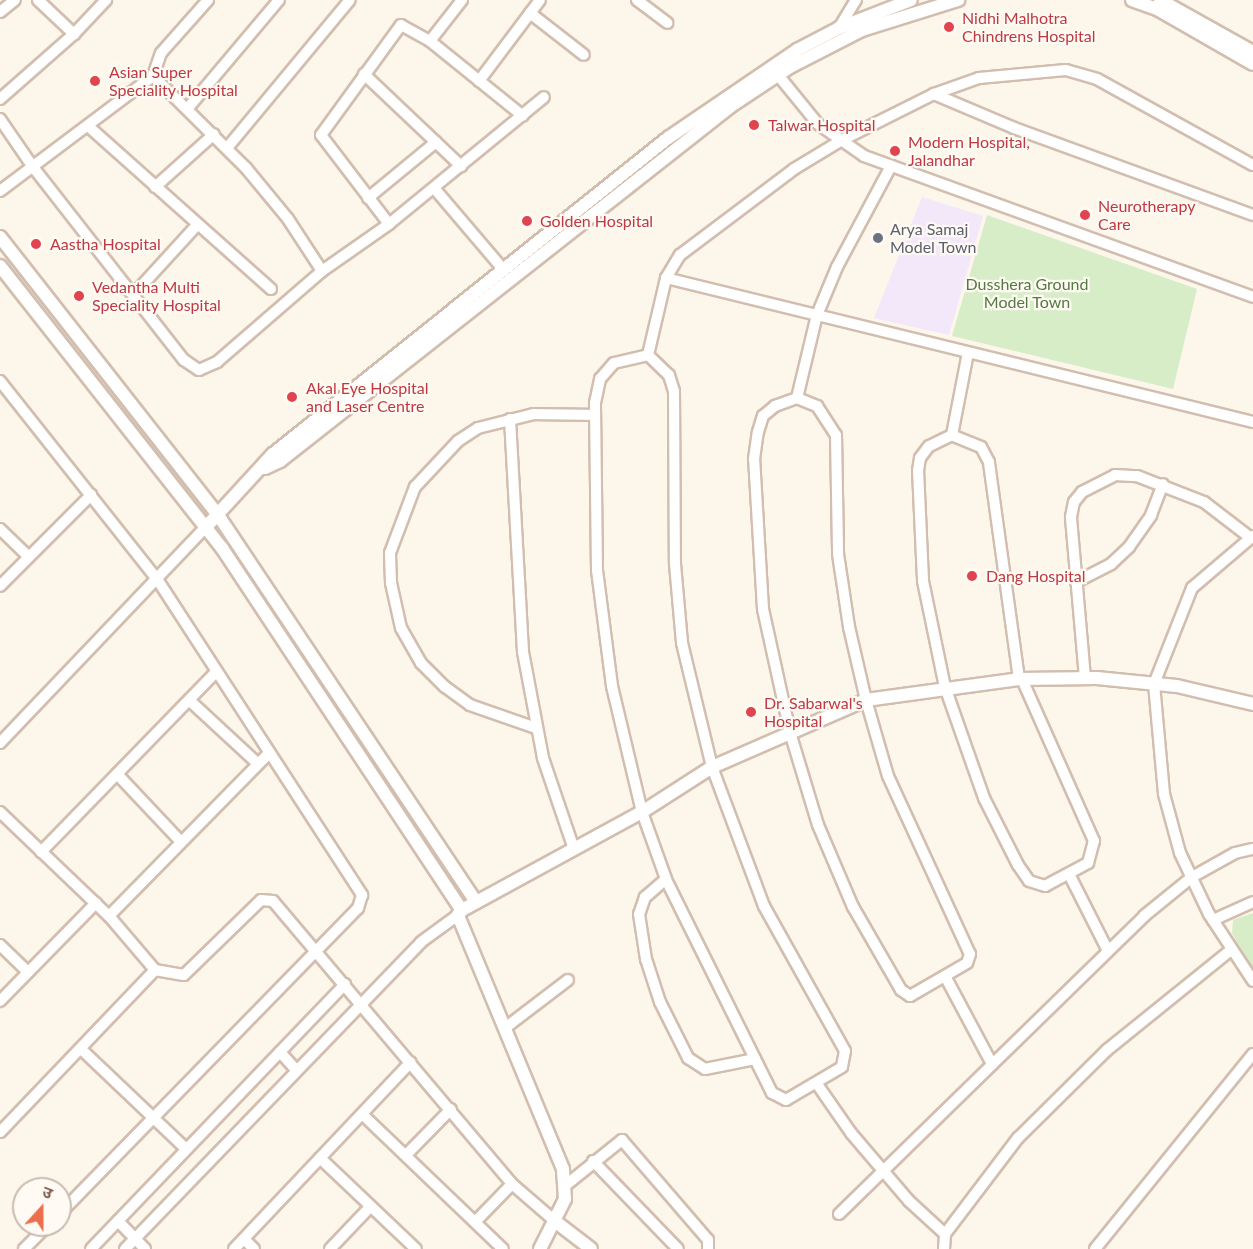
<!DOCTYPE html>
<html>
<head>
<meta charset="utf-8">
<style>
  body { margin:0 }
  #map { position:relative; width:1253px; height:1249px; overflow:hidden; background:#fdf6eb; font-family:Lato,"Noto Sans Devanagari",sans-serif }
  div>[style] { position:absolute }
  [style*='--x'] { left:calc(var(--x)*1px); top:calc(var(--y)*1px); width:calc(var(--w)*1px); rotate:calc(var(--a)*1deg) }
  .education>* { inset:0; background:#f3e7fa }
  .green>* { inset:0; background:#d7edc8 }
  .roads { filter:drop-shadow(2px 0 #d2beaf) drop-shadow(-2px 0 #d2beaf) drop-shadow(0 2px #d2beaf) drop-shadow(0 -2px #d2beaf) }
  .minor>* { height:10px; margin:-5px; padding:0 5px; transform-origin:5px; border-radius:5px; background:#fff }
  .tertiary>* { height:12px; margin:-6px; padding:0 6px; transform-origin:6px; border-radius:6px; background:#fff }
  .dots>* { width:16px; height:16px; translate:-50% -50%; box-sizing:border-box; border:3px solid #fffaf3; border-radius:50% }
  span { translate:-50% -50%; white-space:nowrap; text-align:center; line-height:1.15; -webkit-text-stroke:4.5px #fffaf3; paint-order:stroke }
  .health-label { font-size:16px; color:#be3a42 }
  .left { translate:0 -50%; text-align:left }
  .worship-label { font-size:16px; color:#5b616d }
  .park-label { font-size:16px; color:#527b40 }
  .north { position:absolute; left:12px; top:1177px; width:60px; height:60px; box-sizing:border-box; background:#fffaf3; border:2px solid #cabbb0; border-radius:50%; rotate:21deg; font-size:16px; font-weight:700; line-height:24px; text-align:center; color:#7b5c4c }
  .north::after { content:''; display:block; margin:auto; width:21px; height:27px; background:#eb6f4d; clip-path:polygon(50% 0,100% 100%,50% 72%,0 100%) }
</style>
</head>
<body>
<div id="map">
  <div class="education">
    <i style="clip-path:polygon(922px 197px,983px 216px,949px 335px,874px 318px)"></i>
  </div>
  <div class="green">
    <i style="clip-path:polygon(987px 215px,1197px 289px,1173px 389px,952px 336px)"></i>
    <i style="clip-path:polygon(1253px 913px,1253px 970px,1232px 933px,1233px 920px)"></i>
  </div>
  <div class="roads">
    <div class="minor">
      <i style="--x:38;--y:0;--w:50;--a:43.4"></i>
      <i style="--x:637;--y:0;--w:38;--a:37"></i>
      <i style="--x:0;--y:12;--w:19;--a:-39"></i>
      <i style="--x:530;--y:13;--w:68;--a:37.9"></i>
      <i style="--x:839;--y:28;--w:33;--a:-59"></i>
      <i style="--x:430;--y:41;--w:52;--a:-52"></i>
      <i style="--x:364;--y:74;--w:134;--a:43.5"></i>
      <i style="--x:778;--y:75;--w:63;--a:50.8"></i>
      <i style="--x:818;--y:124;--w:56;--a:34.8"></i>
      <i style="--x:864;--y:156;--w:414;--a:19.9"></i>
      <i style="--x:153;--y:76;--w:24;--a:-71"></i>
      <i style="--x:161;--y:53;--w:71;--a:-48.4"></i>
      <i style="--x:479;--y:81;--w:101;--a:-53"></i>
      <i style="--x:934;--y:94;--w:87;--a:23"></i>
      <i style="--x:1014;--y:128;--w:254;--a:20"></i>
      <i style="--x:0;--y:99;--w:98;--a:-41.3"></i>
      <i style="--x:74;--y:34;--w:47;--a:-46.7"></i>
      <i style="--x:188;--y:108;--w:141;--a:-49.9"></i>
      <i style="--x:0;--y:119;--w:58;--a:55.5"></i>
      <i style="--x:33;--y:167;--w:245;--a:52"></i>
      <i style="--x:184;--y:360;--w:18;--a:34"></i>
      <i style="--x:199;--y:370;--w:20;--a:-24"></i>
      <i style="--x:217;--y:362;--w:139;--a:-40.9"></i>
      <i style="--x:322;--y:271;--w:82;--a:-35"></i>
      <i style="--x:389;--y:224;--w:200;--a:-39.3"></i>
      <i style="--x:88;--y:126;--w:245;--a:41.7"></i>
      <i style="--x:227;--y:148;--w:192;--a:-50.3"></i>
      <i style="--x:155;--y:187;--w:79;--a:-41.9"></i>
      <i style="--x:434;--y:188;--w:106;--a:49.6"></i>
      <i style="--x:0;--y:191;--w:191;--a:-36.9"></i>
      <i style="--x:153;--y:76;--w:131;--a:44.7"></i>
      <i style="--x:246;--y:168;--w:66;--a:50.5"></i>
      <i style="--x:288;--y:219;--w:62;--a:56.8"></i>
      <i style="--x:368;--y:198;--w:88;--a:-39.5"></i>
      <i style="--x:389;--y:224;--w:112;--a:-127.4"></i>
      <i style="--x:321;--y:135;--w:136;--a:-54"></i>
      <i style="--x:401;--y:25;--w:33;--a:29"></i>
      <i style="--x:430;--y:41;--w:119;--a:38.9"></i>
      <i style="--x:666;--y:278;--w:604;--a:13.78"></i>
      <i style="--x:134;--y:294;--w:93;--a:-47.6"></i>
      <i style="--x:648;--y:355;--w:29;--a:44"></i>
      <i style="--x:669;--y:375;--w:17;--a:73"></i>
      <i style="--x:674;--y:391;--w:173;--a:89.7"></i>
      <i style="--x:675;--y:564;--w:79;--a:84.9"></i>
      <i style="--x:682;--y:643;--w:128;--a:76.4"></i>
      <i style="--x:712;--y:767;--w:148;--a:69.5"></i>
      <i style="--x:764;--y:906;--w:166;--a:60.8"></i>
      <i style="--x:845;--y:1051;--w:16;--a:101"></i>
      <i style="--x:842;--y:1067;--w:65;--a:149.5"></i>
      <i style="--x:786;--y:1100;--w:16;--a:-153"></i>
      <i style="--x:772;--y:1093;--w:239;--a:-116.4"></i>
      <i style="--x:666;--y:879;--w:71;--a:-109.7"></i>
      <i style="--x:642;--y:812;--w:130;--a:-103.4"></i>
      <i style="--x:612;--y:686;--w:117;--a:-97.4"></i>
      <i style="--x:597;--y:570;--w:167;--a:-90.7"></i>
      <i style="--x:595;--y:403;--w:25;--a:-78"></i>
      <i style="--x:600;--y:379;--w:21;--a:-49"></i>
      <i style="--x:614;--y:363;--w:35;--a:-13"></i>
      <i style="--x:648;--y:355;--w:79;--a:-76.8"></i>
      <i style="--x:666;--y:278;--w:27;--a:-59"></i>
      <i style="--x:680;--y:255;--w:143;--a:-37"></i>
      <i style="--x:794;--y:169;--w:56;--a:-31.1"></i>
      <i style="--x:842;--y:140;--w:103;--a:-26.6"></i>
      <i style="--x:934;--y:94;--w:48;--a:-19.6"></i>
      <i style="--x:979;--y:78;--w:87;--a:-5.3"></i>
      <i style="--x:1066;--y:70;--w:32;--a:16"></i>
      <i style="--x:1097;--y:79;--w:178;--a:28.9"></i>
      <i style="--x:0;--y:381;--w:253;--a:51.6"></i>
      <i style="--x:157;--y:579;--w:377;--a:57"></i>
      <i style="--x:362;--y:895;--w:14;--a:107"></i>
      <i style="--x:358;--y:908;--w:426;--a:134.3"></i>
      <i style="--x:797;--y:398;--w:22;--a:22"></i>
      <i style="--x:817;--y:406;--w:35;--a:57"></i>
      <i style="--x:836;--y:435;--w:119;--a:89"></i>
      <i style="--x:838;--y:554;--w:74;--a:81.4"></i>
      <i style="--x:849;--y:627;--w:75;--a:76.9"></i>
      <i style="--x:866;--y:700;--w:79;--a:73.9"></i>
      <i style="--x:888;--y:776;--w:196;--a:65.3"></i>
      <i style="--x:970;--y:954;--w:9;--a:108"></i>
      <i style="--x:967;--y:963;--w:66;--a:149.9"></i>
      <i style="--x:910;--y:996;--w:11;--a:-146"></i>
      <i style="--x:901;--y:990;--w:96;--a:-120"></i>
      <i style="--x:853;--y:907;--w:89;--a:-113.1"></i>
      <i style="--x:818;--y:825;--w:97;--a:-106.8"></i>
      <i style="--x:790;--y:732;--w:126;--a:-102.4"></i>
      <i style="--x:763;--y:609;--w:150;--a:-93.4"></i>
      <i style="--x:754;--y:459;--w:27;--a:-82"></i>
      <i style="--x:758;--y:432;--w:17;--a:-73"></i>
      <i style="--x:763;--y:416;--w:16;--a:-40"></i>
      <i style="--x:775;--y:406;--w:23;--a:-20"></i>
      <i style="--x:797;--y:398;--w:85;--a:-76.5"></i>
      <i style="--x:817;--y:315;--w:52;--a:-67.4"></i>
      <i style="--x:837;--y:267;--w:115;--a:-61.9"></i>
      <i style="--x:510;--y:419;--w:233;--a:86.8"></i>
      <i style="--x:523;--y:652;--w:108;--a:79.3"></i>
      <i style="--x:543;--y:758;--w:93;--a:71.2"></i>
      <i style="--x:952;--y:435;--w:84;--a:-79"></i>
      <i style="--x:0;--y:529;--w:39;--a:44"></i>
      <i style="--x:1253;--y:536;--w:80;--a:139.6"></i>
      <i style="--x:1192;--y:588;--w:103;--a:111.6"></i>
      <i style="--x:1154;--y:684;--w:110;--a:84.8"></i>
      <i style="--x:1164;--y:794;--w:61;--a:74.8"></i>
      <i style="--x:1180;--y:853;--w:68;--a:64.6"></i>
      <i style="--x:1209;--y:914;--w:80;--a:56.7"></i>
      <i style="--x:1076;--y:582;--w:39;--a:-27"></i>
      <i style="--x:1111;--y:564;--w:25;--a:-43"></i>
      <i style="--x:1129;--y:547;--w:39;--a:-55"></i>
      <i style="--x:1151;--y:515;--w:33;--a:-69"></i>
      <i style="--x:0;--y:586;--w:129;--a:-45"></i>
      <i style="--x:1085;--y:678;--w:162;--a:-95"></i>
      <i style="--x:1071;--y:517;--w:15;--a:-79"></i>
      <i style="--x:1074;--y:502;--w:13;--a:-51"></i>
      <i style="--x:1082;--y:492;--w:37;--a:-27"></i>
      <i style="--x:1115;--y:475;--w:22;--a:3"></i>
      <i style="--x:1137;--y:476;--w:72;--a:21.2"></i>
      <i style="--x:1204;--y:502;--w:59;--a:37.5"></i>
      <i style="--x:1019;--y:679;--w:219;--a:-97.9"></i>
      <i style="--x:989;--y:462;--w:17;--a:-118"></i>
      <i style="--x:981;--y:447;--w:31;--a:-158"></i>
      <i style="--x:952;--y:435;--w:25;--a:154"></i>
      <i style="--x:929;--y:446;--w:15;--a:127"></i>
      <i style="--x:920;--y:458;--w:12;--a:99"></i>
      <i style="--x:918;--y:470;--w:111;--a:87.4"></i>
      <i style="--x:923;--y:581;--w:108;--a:78.3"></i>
      <i style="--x:945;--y:687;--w:118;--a:70.6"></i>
      <i style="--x:984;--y:798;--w:75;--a:63.1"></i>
      <i style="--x:1018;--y:865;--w:19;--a:55"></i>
      <i style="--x:1029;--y:881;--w:17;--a:17"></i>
      <i style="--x:1045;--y:886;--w:49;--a:-28.1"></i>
      <i style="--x:1088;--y:863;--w:23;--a:-75"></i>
      <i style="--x:1094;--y:841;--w:177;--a:-114"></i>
      <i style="--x:189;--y:700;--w:93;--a:42.8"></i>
      <i style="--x:536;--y:728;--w:70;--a:-160.8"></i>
      <i style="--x:470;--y:705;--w:31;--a:-144"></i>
      <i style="--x:445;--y:687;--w:34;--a:-135"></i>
      <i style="--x:421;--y:663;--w:40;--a:-119.7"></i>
      <i style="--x:401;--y:628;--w:46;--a:-102.5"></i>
      <i style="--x:391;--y:583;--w:30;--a:-92"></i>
      <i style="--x:390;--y:553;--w:71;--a:-69.3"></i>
      <i style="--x:415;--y:487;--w:63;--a:-46.9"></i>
      <i style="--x:458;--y:441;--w:24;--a:-33"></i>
      <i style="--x:478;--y:428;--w:58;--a:-14"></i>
      <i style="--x:534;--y:414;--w:61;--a:0.9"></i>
      <i style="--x:0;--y:743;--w:298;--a:-46.4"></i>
      <i style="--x:117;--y:774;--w:93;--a:46.7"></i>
      <i style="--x:0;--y:812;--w:151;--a:43.7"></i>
      <i style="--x:109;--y:916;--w:71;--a:49.6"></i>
      <i style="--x:155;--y:970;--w:224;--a:133.7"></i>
      <i style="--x:41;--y:852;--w:251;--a:-45.8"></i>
      <i style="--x:1069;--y:874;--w:86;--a:63.1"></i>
      <i style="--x:666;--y:879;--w:28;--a:139"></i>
      <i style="--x:645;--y:897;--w:18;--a:109"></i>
      <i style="--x:639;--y:914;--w:46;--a:81.2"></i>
      <i style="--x:646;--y:959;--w:45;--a:72"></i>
      <i style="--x:660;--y:1002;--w:63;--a:63.4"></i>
      <i style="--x:688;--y:1058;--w:20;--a:33"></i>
      <i style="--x:705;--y:1069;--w:51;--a:-11.3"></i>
      <i style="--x:109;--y:916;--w:228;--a:-45.5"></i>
      <i style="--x:1213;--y:920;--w:44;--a:-24.2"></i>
      <i style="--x:0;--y:945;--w:39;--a:44"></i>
      <i style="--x:155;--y:970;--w:29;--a:10"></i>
      <i style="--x:184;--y:975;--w:107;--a:-44.2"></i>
      <i style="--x:261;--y:900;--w:12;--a:5"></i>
      <i style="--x:273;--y:901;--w:370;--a:49.8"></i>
      <i style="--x:512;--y:1184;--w:58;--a:40.8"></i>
      <i style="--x:945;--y:976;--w:100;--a:61.9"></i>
      <i style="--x:0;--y:1001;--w:137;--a:-45.6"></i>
      <i style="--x:505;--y:1028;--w:79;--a:-37.3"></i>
      <i style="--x:81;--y:1049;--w:145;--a:43.6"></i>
      <i style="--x:280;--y:1052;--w:24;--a:48"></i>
      <i style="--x:817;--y:1084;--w:60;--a:55.2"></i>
      <i style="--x:851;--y:1133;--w:89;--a:49.5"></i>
      <i style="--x:909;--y:1201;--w:49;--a:42.5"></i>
      <i style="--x:362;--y:1114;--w:195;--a:43.8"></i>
      <i style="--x:406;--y:1155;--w:64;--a:-45.6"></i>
      <i style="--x:320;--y:1158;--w:132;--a:43.5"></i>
      <i style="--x:593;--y:1161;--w:122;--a:46"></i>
      <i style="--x:566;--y:1185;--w:72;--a:-38.8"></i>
      <i style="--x:622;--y:1140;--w:132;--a:49.3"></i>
      <i style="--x:708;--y:1240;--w:9;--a:90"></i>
      <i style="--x:839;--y:1214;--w:426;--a:-44.3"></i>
      <i style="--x:1144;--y:916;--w:62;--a:-39.1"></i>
      <i style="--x:1192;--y:877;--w:49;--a:-29.2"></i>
      <i style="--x:1235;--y:853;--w:18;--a:-13"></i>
      <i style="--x:118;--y:1221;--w:39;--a:46"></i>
      <i style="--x:475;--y:1222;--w:53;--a:-45.8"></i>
      <i style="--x:244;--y:1239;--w:14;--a:45"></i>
      <i style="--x:24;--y:1249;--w:34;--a:-45"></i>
      <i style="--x:91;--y:1249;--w:367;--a:-46.2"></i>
      <i style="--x:125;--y:1249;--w:426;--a:-46"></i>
      <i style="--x:421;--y:942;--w:46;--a:-36.1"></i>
      <i style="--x:234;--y:1249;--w:257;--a:-46.6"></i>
      <i style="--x:330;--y:1249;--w:59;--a:-46.4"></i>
      <i style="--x:944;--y:1249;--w:15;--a:-86"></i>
      <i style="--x:945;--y:1234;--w:121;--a:-52.8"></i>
      <i style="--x:1018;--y:1138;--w:125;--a:-44.7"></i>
      <i style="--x:1107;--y:1050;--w:159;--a:-38.9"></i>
      <i style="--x:1095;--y:1249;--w:251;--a:-51"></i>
    </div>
    <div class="tertiary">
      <i style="--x:1132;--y:0;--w:29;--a:20"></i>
      <i style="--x:1159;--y:10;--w:108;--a:29.9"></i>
      <i style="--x:1160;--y:0;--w:107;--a:29.2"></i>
      <i style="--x:0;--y:237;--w:353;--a:51.9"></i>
      <i style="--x:218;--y:515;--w:465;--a:56.3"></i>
      <i style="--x:0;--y:266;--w:359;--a:51.8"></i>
      <i style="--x:222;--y:548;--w:434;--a:56.5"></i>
      <i style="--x:265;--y:468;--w:17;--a:-25"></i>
      <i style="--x:280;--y:461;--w:574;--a:-38.21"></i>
      <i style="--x:731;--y:106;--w:71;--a:-33.5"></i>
      <i style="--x:790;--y:67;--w:81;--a:-27.2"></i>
      <i style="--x:862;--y:30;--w:101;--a:-17.4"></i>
      <i style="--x:206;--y:527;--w:99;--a:-47.5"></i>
      <i style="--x:273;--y:454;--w:506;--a:-38.66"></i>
      <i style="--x:668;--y:138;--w:156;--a:-34.3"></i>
      <i style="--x:797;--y:50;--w:47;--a:-27.6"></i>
      <i style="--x:839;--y:28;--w:77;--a:-21.3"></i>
      <i style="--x:556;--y:1222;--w:44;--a:37.6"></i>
      <i style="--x:540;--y:1249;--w:56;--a:-63.4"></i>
      <i style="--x:565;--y:1199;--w:30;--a:-94"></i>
      <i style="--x:563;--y:1169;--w:275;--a:-112.5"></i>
      <i style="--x:458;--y:915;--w:6;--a:-51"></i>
      <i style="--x:462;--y:910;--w:205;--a:-28.6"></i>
      <i style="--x:642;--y:812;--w:83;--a:-32.7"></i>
      <i style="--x:712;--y:767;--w:168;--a:-23.5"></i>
      <i style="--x:866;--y:700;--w:154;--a:-7.8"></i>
      <i style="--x:1019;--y:679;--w:78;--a:-0.7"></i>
      <i style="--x:1097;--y:678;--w:80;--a:5.7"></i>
      <i style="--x:1177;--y:686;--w:78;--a:13.3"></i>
    </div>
  </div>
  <div class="dots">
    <i style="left:949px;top:27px;background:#e0444e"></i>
    <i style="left:95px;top:81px;background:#e0444e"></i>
    <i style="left:754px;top:125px;background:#e0444e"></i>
    <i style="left:895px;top:151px;background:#e0444e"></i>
    <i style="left:1085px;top:215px;background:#e0444e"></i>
    <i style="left:527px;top:221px;background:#e0444e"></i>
    <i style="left:878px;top:238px;background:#6b7280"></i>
    <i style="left:36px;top:244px;background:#e0444e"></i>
    <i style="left:79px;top:296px;background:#e0444e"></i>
    <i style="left:292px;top:397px;background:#e0444e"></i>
    <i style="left:972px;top:576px;background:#e0444e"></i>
    <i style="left:751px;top:712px;background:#e0444e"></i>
  </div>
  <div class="health-label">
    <span class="left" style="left:962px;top:27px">Nidhi Malhotra<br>Chindrens Hospital</span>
    <span class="left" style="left:109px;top:81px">Asian Super<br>Speciality Hospital</span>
    <span class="left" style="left:768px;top:125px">Talwar Hospital</span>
    <span class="left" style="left:908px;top:151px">Modern Hospital,<br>Jalandhar</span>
    <span class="left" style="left:1098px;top:215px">Neurotherapy<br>Care</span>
    <span class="left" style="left:540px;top:221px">Golden Hospital</span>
    <span class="left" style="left:50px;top:244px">Aastha Hospital</span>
    <span class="left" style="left:92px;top:296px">Vedantha Multi<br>Speciality Hospital</span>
    <span class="left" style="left:306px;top:397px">Akal Eye Hospital<br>and Laser Centre</span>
    <span class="left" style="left:986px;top:576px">Dang Hospital</span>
    <span class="left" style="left:764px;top:712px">Dr. Sabarwal's<br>Hospital</span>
  </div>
  <div class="worship-label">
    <span class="left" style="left:890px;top:238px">Arya Samaj<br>Model Town</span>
  </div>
  <div class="park-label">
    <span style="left:1027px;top:293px">Dusshera Ground<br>Model Town</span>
  </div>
  <div class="north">उ</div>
</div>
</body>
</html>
